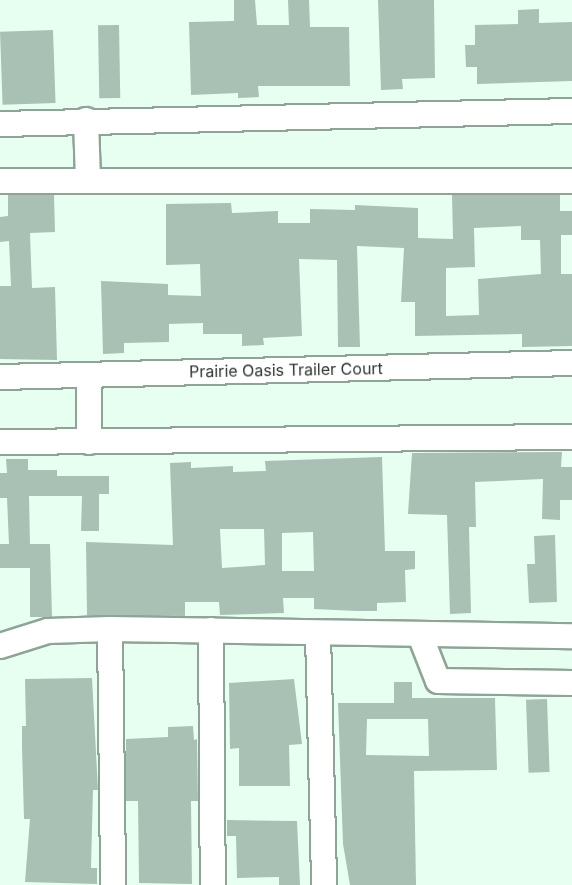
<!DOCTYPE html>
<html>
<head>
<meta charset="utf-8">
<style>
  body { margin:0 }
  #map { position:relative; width:572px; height:885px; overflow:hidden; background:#e6fff1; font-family:Inter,sans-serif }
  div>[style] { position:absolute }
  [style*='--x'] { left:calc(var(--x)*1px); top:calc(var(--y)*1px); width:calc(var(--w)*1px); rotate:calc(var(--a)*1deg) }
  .building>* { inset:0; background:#a9c1b4; transform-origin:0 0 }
  .roads { filter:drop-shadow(2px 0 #8da497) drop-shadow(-2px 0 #8da497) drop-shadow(0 2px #8da497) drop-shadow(0 -2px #8da497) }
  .minor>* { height:24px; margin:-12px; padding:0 12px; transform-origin:12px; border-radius:12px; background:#fff }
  span { translate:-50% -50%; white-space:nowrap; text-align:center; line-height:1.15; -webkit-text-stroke:4.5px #fff; paint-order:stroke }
  .street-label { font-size:16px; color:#2d3631 }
</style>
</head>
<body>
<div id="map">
  <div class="building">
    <i style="clip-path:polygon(234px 0,255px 0,257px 25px,289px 25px,288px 0,309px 0,310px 27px,349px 27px,350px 86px,258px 86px,259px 97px,238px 98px,238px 93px,191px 95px,189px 22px,234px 21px)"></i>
    <i style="clip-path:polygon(378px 0,434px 0,435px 78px,402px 79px,403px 89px,381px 90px)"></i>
    <i style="clip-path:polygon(539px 9px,539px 23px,572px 22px,572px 81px,477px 84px,477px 67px,466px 67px,465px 45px,475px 45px,475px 25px,518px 24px,518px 10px)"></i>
    <i style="left:119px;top:25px;width:73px;height:21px;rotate:89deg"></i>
    <i style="left:53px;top:30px;width:73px;height:53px;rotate:88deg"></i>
    <i style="clip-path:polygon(8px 195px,54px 195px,55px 232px,30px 233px,32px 288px,55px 287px,57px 360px,0 359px,0 286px,11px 286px,9px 241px,0 242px,0 217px,8px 216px)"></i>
    <i style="clip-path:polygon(evenodd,452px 195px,560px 195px,560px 211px,572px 211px,572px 235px,561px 235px,561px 274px,572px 274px,572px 346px,522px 347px,522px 334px,415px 336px,415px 302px,401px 302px,404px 248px,357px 246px,360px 347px,338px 347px,337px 260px,299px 259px,302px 336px,263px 338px,264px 345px,242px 346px,242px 334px,203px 334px,203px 323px,169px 324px,169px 342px,124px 343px,124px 353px,103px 354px,101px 281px,168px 284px,168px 295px,201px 296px,200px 264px,166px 265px,166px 204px,231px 203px,232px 213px,278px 211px,278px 223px,310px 223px,310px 209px,355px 210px,355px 205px,418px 208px,418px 238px,453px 239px,452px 195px,521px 226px,521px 240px,540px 240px,541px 274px,478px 279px,479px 315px,446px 316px,446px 268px,475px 267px,474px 228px,521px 226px)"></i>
    <i style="clip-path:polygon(562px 452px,561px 467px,572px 467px,572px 500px,560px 500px,560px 520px,542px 519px,543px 479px,475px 482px,476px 527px,469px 527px,471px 613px,450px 614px,447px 515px,408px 514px,412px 453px)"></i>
    <i style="clip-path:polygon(evenodd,382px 457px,385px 551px,415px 551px,415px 569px,405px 570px,406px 602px,377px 603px,377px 611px,356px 611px,314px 609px,314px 598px,283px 598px,284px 613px,220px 615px,219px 602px,185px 602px,185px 616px,87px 615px,86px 542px,173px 545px,170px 463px,191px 462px,191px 468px,233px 466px,233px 472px,266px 471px,265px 461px,382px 457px,220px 529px,264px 529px,265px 565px,222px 568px,220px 529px,382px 457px,313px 532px,314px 571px,282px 571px,282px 533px,313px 532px)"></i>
    <i style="clip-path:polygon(6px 459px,28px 459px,28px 470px,57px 470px,57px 476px,109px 476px,109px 494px,99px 494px,99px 531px,81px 531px,82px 496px,29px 496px,30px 544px,50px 544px,52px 617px,30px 617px,30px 568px,0 568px,0 544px,9px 544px,7px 498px,0 498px,0 473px,7px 473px)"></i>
    <i style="clip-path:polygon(555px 535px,557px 602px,529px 603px,527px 564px,535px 564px,534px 536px)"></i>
    <i style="clip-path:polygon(92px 678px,98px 790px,93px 790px,91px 868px,97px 868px,97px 884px,25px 882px,30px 819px,24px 819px,22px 747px,22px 726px,26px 726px,25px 679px)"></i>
    <i style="clip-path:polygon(294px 679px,302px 744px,289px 745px,290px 786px,239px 786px,239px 748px,230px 749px,229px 683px)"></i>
    <i style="clip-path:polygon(evenodd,394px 682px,412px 682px,412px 698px,495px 698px,497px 770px,414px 771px,416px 885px,350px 885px,343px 844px,338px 703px,394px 703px,394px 682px,367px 719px,428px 719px,429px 756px,366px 755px,367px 719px)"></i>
    <i style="left:547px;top:699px;width:73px;height:21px;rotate:88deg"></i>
    <i style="clip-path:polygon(193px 726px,194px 740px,197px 739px,198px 801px,191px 801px,192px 884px,139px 883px,138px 801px,126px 801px,126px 739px,168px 737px,168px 727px)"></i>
    <i style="clip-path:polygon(227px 820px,297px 821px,300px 885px,279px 885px,279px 877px,237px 878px,236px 836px,227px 836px)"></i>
  </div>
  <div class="roads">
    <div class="minor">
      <i style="--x:86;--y:120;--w:61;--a:88.1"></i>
      <i style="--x:0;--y:124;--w:572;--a:-1.3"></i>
      <i style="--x:0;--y:181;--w:572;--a:0"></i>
      <i style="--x:0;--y:377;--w:572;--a:-1.4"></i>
      <i style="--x:0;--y:442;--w:572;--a:-0.5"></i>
      <i style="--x:89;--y:442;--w:67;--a:-90"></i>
      <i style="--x:110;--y:629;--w:256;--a:89.3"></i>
      <i style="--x:211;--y:630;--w:255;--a:89.6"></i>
      <i style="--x:318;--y:634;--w:251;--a:88.6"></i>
      <i style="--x:420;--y:635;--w:49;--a:68.6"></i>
      <i style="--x:438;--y:681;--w:134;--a:0.9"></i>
      <i style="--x:0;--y:646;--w:50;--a:-17.4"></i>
      <i style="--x:48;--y:631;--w:62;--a:-1.8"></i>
      <i style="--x:110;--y:629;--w:462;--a:0.9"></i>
    </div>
  </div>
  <div class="street-label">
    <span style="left:286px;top:370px;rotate:-1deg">Prairie Oasis Trailer Court</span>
  </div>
</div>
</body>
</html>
